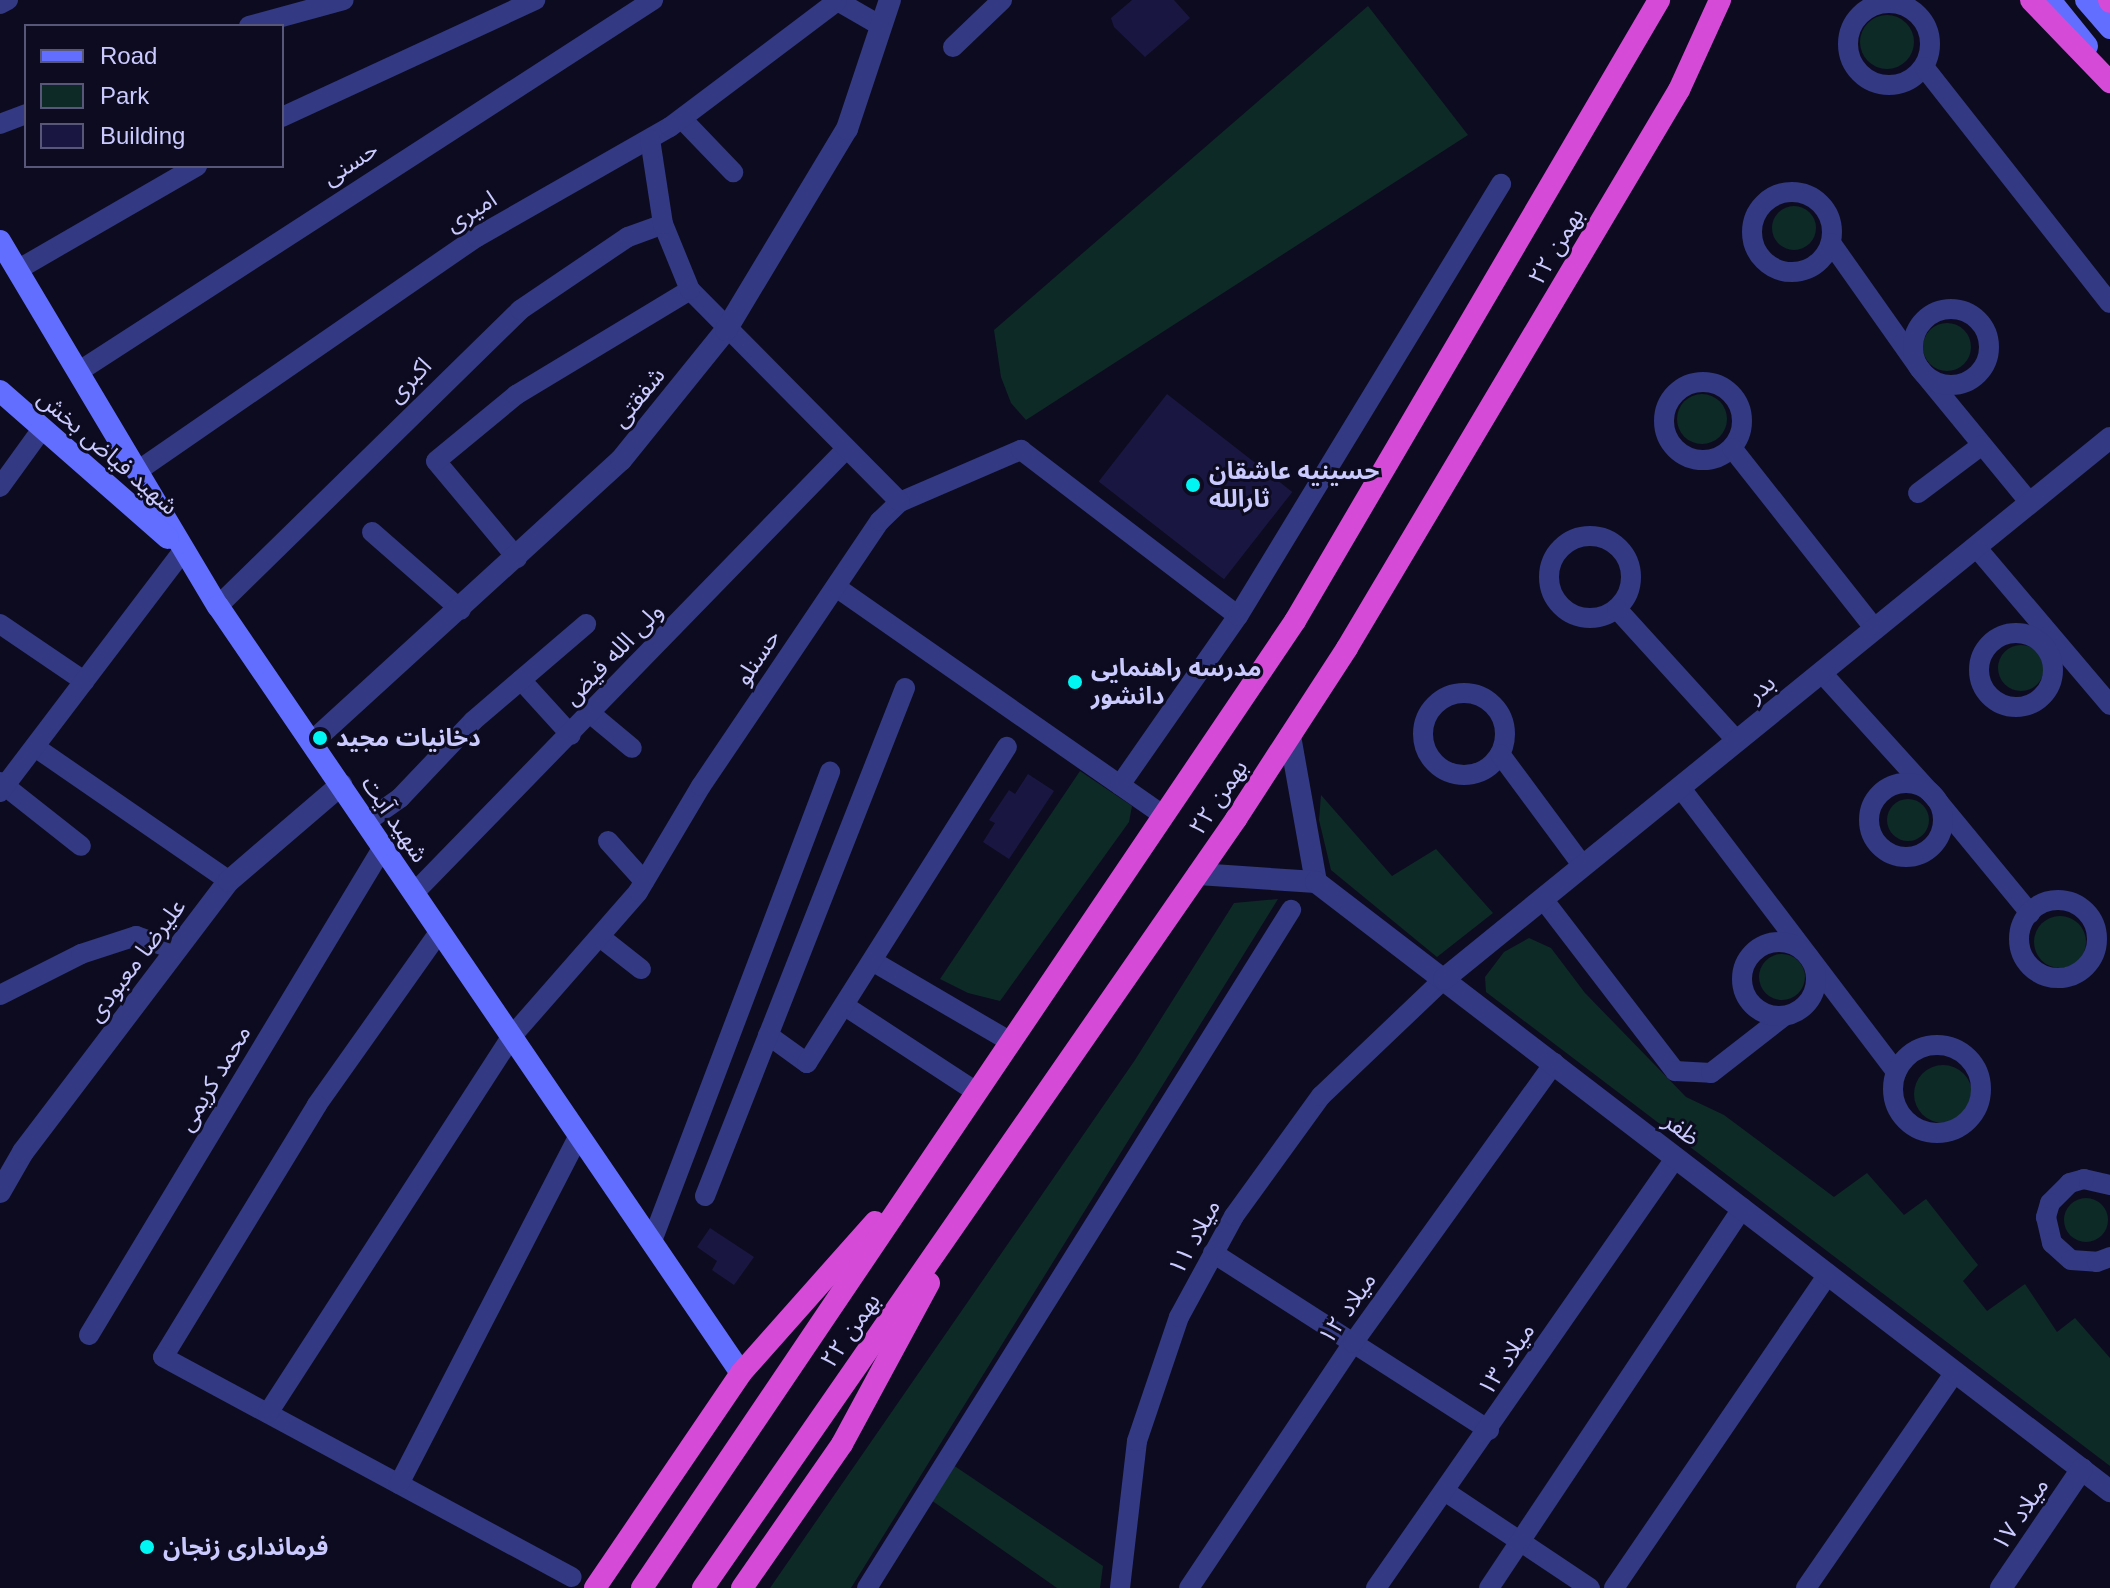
<!DOCTYPE html>
<html>
<head>
<meta charset="utf-8">
<style>
  body { margin:0 }
  #map { position:relative; width:2110px; height:1588px; overflow:hidden; background:#0d0b20; font-family:Helvetica,"Noto Sans Arabic",sans-serif }
  div>[style] { position:absolute }
  [style*='--x'] { left:calc(var(--x)*1px); top:calc(var(--y)*1px); width:calc(var(--w)*1px); rotate:calc(var(--a)*1deg) }
  .green>* { inset:0; background:#0e2a26 }
  .round { border-radius:50% }
  .building>* { inset:0; background:#1a1642; transform-origin:0 0 }
  .minor>* { height:20px; margin:-10px; padding:0 10px; transform-origin:10px; border-radius:10px; background:#333982 }
  .minor>.ring { margin:-10px; padding:0; box-sizing:content-box; background:none; border:20px solid #333982; border-radius:50% }
  .tertiary>* { height:22px; margin:-11px; padding:0 11px; transform-origin:11px; border-radius:11px; background:#333982 }
  .secondary>* { height:22px; margin:-11px; padding:0 11px; transform-origin:11px; border-radius:11px; background:#616eff }
  .trunk>* { height:22px; margin:-11px; padding:0 11px; transform-origin:11px; border-radius:11px; background:#d54bd8 }
  .dots>* { width:22px; height:22px; translate:-50% -50%; box-sizing:border-box; border:4px solid #0d0b20; border-radius:50% }
  span { translate:-50% -50%; white-space:nowrap; text-align:center; line-height:1.15; -webkit-text-stroke:6px #0d0b20; paint-order:stroke }
  .street-label { font-size:24px; color:#cacaff }
  .poi-label { font-size:24px; color:#cacaff; font-weight:700 }
  .left { translate:0 -50%; text-align:left }
  .legend { position:absolute; left:24px; top:24px; width:260px; height:144px; box-sizing:border-box; background:#0d0b20; border:2px solid #595779; margin:0; padding:10px 14px; list-style:none; font-size:24px; color:#cacaff }
  .legend li { display:flex; align-items:center; gap:16px; height:40px }
  .legend b { width:40px; border:2px solid #595779 }
</style>
</head>
<body>
<div id="map">
  <div class="green">
    <i style="clip-path:polygon(1368px 6px,1468px 135px,1026px 420px,1011px 403px,1001px 377px,994px 330px)"></i>
    <i class="round" style="left:1860px;top:15px;width:54px;height:54px"></i>
    <i class="round" style="left:1772px;top:206px;width:44px;height:44px"></i>
    <i class="round" style="left:1923px;top:323px;width:48px;height:48px"></i>
    <i class="round" style="left:1677px;top:394px;width:50px;height:50px"></i>
    <i class="round" style="left:1998px;top:645px;width:46px;height:46px"></i>
    <i style="clip-path:polygon(1080px 771px,1132px 806px,1129px 822px,1000px 1001px,968px 993px,940px 979px)"></i>
    <i style="clip-path:polygon(1321px 795px,1392px 876px,1436px 849px,1493px 913px,1437px 957px,1331px 870px,1319px 820px)"></i>
    <i class="round" style="left:1887px;top:799px;width:42px;height:42px"></i>
    <i style="clip-path:polygon(1278px 899px,851px 1588px,770px 1588px,1135px 1060px,1234px 903px)"></i>
    <i class="round" style="left:2034px;top:916px;width:52px;height:52px"></i>
    <i style="clip-path:polygon(1529px 938px,1551px 948px,1585px 993px,1686px 1097px,1724px 1115px,1834px 1197px,1867px 1173px,1904px 1215px,1926px 1199px,1978px 1265px,1963px 1281px,1987px 1311px,2025px 1284px,2057px 1332px,2075px 1318px,2110px 1358px,2110px 1466px,1486px 992px,1485px 977px,1504px 952px)"></i>
    <i class="round" style="left:1759px;top:954px;width:46px;height:46px"></i>
    <i class="round" style="left:1914px;top:1065px;width:58px;height:58px"></i>
    <i class="round" style="left:2064px;top:1198px;width:44px;height:44px"></i>
    <i style="clip-path:polygon(953px 1465px,1103px 1566px,1100px 1588px,1057px 1588px,931px 1500px)"></i>
  </div>
  <div class="building">
    <i style="clip-path:polygon(1132px 0,1174px 0,1190px 18px,1145px 57px,1114px 27px,1111px 18px)"></i>
    <i style="left:1167px;top:394px;width:159px;height:111px;rotate:38deg"></i>
    <i style="clip-path:polygon(1028px 774px,1054px 791px,1009px 859px,983px 842px,995px 823px,989px 820px,1009px 790px,1015px 794px)"></i>
    <i style="clip-path:polygon(710px 1228px,754px 1257px,734px 1285px,712px 1270px,717px 1261px,697px 1247px)"></i>
  </div>
  <div class="minor">
    <i style="--x:836;--y:0;--w:52;--a:30"></i>
    <i class="ring" style="left:1848px;top:3px;width:62px;height:62px"></i>
    <i style="--x:0;--y:4;--w:9;--a:-27"></i>
    <i style="--x:249;--y:26;--w:98;--a:-15.3"></i>
    <i style="--x:953;--y:47;--w:68;--a:-43.8"></i>
    <i style="--x:1924;--y:67;--w:300;--a:51.8"></i>
    <i style="--x:282;--y:117;--w:279;--a:-24.8"></i>
    <i style="--x:682;--y:119;--w:74;--a:46.1"></i>
    <i style="--x:0;--y:124;--w:28;--a:-21"></i>
    <i class="ring" style="left:1752px;top:192px;width:60px;height:60px"></i>
    <i style="--x:1831;--y:243;--w:154;--a:54.8"></i>
    <i style="--x:1920;--y:369;--w:173;--a:50.6"></i>
    <i style="--x:17;--y:270;--w:208;--a:-30"></i>
    <i class="ring" style="left:1913px;top:309px;width:56px;height:56px"></i>
    <i style="--x:78;--y:372;--w:685;--a:-32.9"></i>
    <i class="ring" style="left:1664px;top:382px;width:58px;height:58px"></i>
    <i style="--x:1732;--y:448;--w:231;--a:51.7"></i>
    <i style="--x:136;--y:472;--w:414;--a:-34.6"></i>
    <i style="--x:477;--y:237;--w:222;--a:-29.7"></i>
    <i style="--x:670;--y:127;--w:209;--a:-37"></i>
    <i style="--x:0;--y:487;--w:72;--a:-54.1"></i>
    <i style="--x:1918;--y:493;--w:80;--a:-36.9"></i>
    <i style="--x:900;--y:502;--w:132;--a:-23.3"></i>
    <i style="--x:1021;--y:450;--w:273;--a:37.4"></i>
    <i style="--x:372;--y:532;--w:118;--a:41.2"></i>
    <i class="ring" style="left:1549px;top:536px;width:62px;height:62px"></i>
    <i style="--x:1976;--y:547;--w:207;--a:49.7"></i>
    <i style="--x:517;--y:558;--w:126;--a:-129.9"></i>
    <i style="--x:436;--y:461;--w:104;--a:-39.5"></i>
    <i style="--x:516;--y:395;--w:203;--a:-31.1"></i>
    <i style="--x:836;--y:587;--w:397;--a:34.9"></i>
    <i style="--x:218;--y:606;--w:423;--a:-44.4"></i>
    <i style="--x:520;--y:310;--w:130;--a:-34.1"></i>
    <i style="--x:628;--y:237;--w:37;--a:-20"></i>
    <i style="--x:1617;--y:609;--w:178;--a:47.7"></i>
    <i style="--x:0;--y:624;--w:102;--a:34.2"></i>
    <i class="ring" style="left:1979px;top:633px;width:54px;height:54px"></i>
    <i style="--x:1821;--y:672;--w:171;--a:47.8"></i>
    <i style="--x:1936;--y:799;--w:148;--a:50.5"></i>
    <i style="--x:521;--y:680;--w:74;--a:47.7"></i>
    <i class="ring" style="left:1423px;top:693px;width:62px;height:62px"></i>
    <i style="--x:591;--y:714;--w:53;--a:39.7"></i>
    <i style="--x:35;--y:747;--w:236;--a:34.6"></i>
    <i style="--x:1500;--y:754;--w:139;--a:53.5"></i>
    <i style="--x:0;--y:782;--w:103;--a:38.3"></i>
    <i class="ring" style="left:1869px;top:783px;width:54px;height:54px"></i>
    <i style="--x:1120;--y:785;--w:206;--a:-55.1"></i>
    <i style="--x:1238;--y:616;--w:506;--a:-58.67"></i>
    <i style="--x:1680;--y:787;--w:358;--a:52.8"></i>
    <i style="--x:0;--y:792;--w:303;--a:-52.8"></i>
    <i style="--x:366;--y:822;--w:42;--a:-35.2"></i>
    <i style="--x:400;--y:798;--w:106;--a:-46.5"></i>
    <i style="--x:473;--y:721;--w:149;--a:-40.6"></i>
    <i style="--x:608;--y:841;--w:54;--a:48"></i>
    <i style="--x:414;--y:893;--w:619;--a:-45.78"></i>
    <i style="--x:1543;--y:899;--w:217;--a:52.5"></i>
    <i style="--x:1675;--y:1071;--w:36;--a:3"></i>
    <i style="--x:1711;--y:1073;--w:91;--a:-37.9"></i>
    <i class="ring" style="left:2019px;top:900px;width:58px;height:58px"></i>
    <i style="--x:440;--y:931;--w:213;--a:125.3"></i>
    <i style="--x:317;--y:1105;--w:295;--a:121.4"></i>
    <i style="--x:163;--y:1357;--w:464;--a:28.3"></i>
    <i style="--x:600;--y:937;--w:52;--a:38"></i>
    <i class="ring" style="left:1742px;top:942px;width:54px;height:54px"></i>
    <i style="--x:874;--y:962;--w:156;--a:30.3"></i>
    <i style="--x:0;--y:995;--w:91;--a:-26.8"></i>
    <i style="--x:81;--y:954;--w:58;--a:-18.1"></i>
    <i style="--x:136;--y:936;--w:42;--a:19.3"></i>
    <i style="--x:845;--y:1006;--w:155;--a:33.2"></i>
    <i style="--x:768;--y:1035;--w:48;--a:35.7"></i>
    <i style="--x:807;--y:1063;--w:374;--a:-57.7"></i>
    <i class="ring" style="left:1893px;top:1045px;width:68px;height:68px"></i>
    <i style="--x:2110;--y:1185;--w:27;--a:-167"></i>
    <i style="--x:2084;--y:1179;--w:15;--a:164"></i>
    <i style="--x:2070;--y:1183;--w:28;--a:135"></i>
    <i style="--x:2050;--y:1203;--w:15;--a:106"></i>
    <i style="--x:2046;--y:1217;--w:27;--a:77"></i>
    <i style="--x:2052;--y:1243;--w:25;--a:42"></i>
    <i style="--x:2071;--y:1260;--w:26;--a:4"></i>
    <i style="--x:2097;--y:1262;--w:14;--a:-21"></i>
    <i style="--x:705;--y:1196;--w:546;--a:-68.51"></i>
    <i style="--x:652;--y:1241;--w:502;--a:-69.22"></i>
    <i style="--x:1213;--y:1253;--w:328;--a:32.7"></i>
    <i style="--x:89;--y:1335;--w:570;--a:-58.93"></i>
    <i style="--x:268;--y:1413;--w:449;--a:-57.1"></i>
    <i style="--x:512;--y:1036;--w:191;--a:-48.8"></i>
    <i style="--x:638;--y:892;--w:123;--a:-59.3"></i>
    <i style="--x:701;--y:786;--w:320;--a:-56"></i>
    <i style="--x:880;--y:521;--w:28;--a:-44"></i>
    <i style="--x:900;--y:502;--w:298;--a:-134.7"></i>
    <i style="--x:690;--y:290;--w:71;--a:-112.2"></i>
    <i style="--x:663;--y:224;--w:86;--a:-98.7"></i>
    <i style="--x:399;--y:1484;--w:393;--a:-62.7"></i>
    <i style="--x:1446;--y:1492;--w:173;--a:33.7"></i>
    <i style="--x:867;--y:1588;--w:800;--a:-57.98"></i>
    <i style="--x:1120;--y:1588;--w:148;--a:-83.4"></i>
    <i style="--x:1137;--y:1441;--w:131;--a:-71.3"></i>
    <i style="--x:1179;--y:1317;--w:115;--a:-61.4"></i>
    <i style="--x:1234;--y:1216;--w:148;--a:-54.1"></i>
    <i style="--x:1321;--y:1096;--w:170;--a:-43.6"></i>
    <i style="--x:1189;--y:1588;--w:295;--a:-56.2"></i>
    <i style="--x:1353;--y:1343;--w:345;--a:-54.3"></i>
    <i style="--x:1376;--y:1588;--w:525;--a:-55.16"></i>
    <i style="--x:1489;--y:1588;--w:457;--a:-56.3"></i>
    <i style="--x:1614;--y:1588;--w:380;--a:-55.7"></i>
    <i style="--x:1806;--y:1588;--w:262;--a:-55.4"></i>
  </div>
  <div class="tertiary">
    <i style="--x:1290;--y:736;--w:148;--a:79.9"></i>
    <i style="--x:312;--y:742;--w:418;--a:-42.4"></i>
    <i style="--x:621;--y:460;--w:167;--a:-51.1"></i>
    <i style="--x:726;--y:330;--w:235;--a:-59"></i>
    <i style="--x:847;--y:129;--w:136;--a:-71.6"></i>
    <i style="--x:1198;--y:874;--w:118;--a:3.9"></i>
    <i style="--x:1316;--y:882;--w:1001;--a:37.49"></i>
    <i style="--x:1444;--y:979;--w:858;--a:-39.09"></i>
    <i style="--x:0;--y:1192;--w:46;--a:-60.1"></i>
    <i style="--x:23;--y:1152;--w:340;--a:-52.8"></i>
    <i style="--x:229;--y:881;--w:148;--a:-40.6"></i>
    <i style="--x:2001;--y:1588;--w:144;--a:-55.8"></i>
  </div>
  <div class="secondary">
    <i style="--x:2050;--y:0;--w:59;--a:51.2"></i>
    <i style="--x:2086;--y:0;--w:37;--a:49"></i>
    <i style="--x:0;--y:241;--w:425;--a:59.2"></i>
    <i style="--x:218;--y:606;--w:928;--a:55.71"></i>
    <i style="--x:0;--y:391;--w:223;--a:41.2"></i>
  </div>
  <div class="trunk">
    <i style="--x:2031;--y:0;--w:114;--a:46.1"></i>
    <i style="--x:2109;--y:0;--w:2;--a:63"></i>
    <i style="--x:595;--y:1588;--w:260;--a:-55.8"></i>
    <i style="--x:741;--y:1373;--w:202;--a:-48.4"></i>
    <i style="--x:642;--y:1588;--w:1167;--a:-55.97"></i>
    <i style="--x:1295;--y:621;--w:720;--a:-59.62"></i>
    <i style="--x:703;--y:1588;--w:936;--a:-55.27"></i>
    <i style="--x:1236;--y:819;--w:204;--a:-57"></i>
    <i style="--x:1347;--y:648;--w:649;--a:-59.25"></i>
    <i style="--x:1679;--y:90;--w:99;--a:-65.5"></i>
    <i style="--x:742;--y:1588;--w:175;--a:-55.2"></i>
    <i style="--x:842;--y:1444;--w:183;--a:-61.6"></i>
  </div>
  <div class="dots">
    <i style="left:1193px;top:485px;background:#00f5f3"></i>
    <i style="left:1075px;top:682px;background:#00f5f3"></i>
    <i style="left:320px;top:738px;background:#00f5f3"></i>
    <i style="left:147px;top:1547px;background:#00f5f3"></i>
  </div>
  <div class="street-label">
    <span style="left:350px;top:163px;rotate:-33deg">حسنی</span>
    <span style="left:471px;top:211px;rotate:-32deg">امیری</span>
    <span style="left:1556px;top:246px;rotate:-59deg">۲۲ بهمن</span>
    <span style="left:409px;top:380px;rotate:-46deg">اکبری</span>
    <span style="left:638px;top:397px;rotate:-51deg">شفقتی</span>
    <span style="left:108px;top:452px;rotate:41deg">شهید فیاض بخش</span>
    <span style="left:613px;top:654px;rotate:-46deg">ولی الله فیض</span>
    <span style="left:757px;top:657px;rotate:-56deg">حسنلو</span>
    <span style="left:1761px;top:688px;rotate:-39deg">بدر</span>
    <span style="left:1218px;top:797px;rotate:-56deg">۲۲ بهمن</span>
    <span style="left:395px;top:819px;rotate:56deg">شهید آیت</span>
    <span style="left:136px;top:960px;rotate:-53deg">علیرضا معبودی</span>
    <span style="left:214px;top:1078px;rotate:-59deg">محمد کریمی</span>
    <span style="left:1682px;top:1129px;rotate:38deg">ظفر</span>
    <span style="left:1194px;top:1237px;rotate:-61deg">میلاد ۱۱</span>
    <span style="left:1347px;top:1308px;rotate:-55deg">میلاد ۱۲</span>
    <span style="left:850px;top:1330px;rotate:-55deg">۲۲ بهمن</span>
    <span style="left:1506px;top:1359px;rotate:-56deg">میلاد ۱۳</span>
    <span style="left:2020px;top:1514px;rotate:-56deg">میلاد ۱۷</span>
  </div>
  <div class="poi-label">
    <span class="left" style="left:1209px;top:485px">حسینیه عاشقان<br>ثارالله</span>
    <span class="left" style="left:1091px;top:682px">مدرسه راهنمایی<br>دانشور</span>
    <span class="left" style="left:336px;top:738px">دخانیات مجید</span>
    <span class="left" style="left:163px;top:1547px">فرمانداری زنجان</span>
  </div>
  <ul class="legend">
  <li><b style="height:10px;background:#616eff"></b>Road</li>
  <li><b style="height:22px;background:#0e2a26"></b>Park</li>
  <li><b style="height:22px;background:#1a1642"></b>Building</li>
  </ul>
</div>
</body>
</html>
